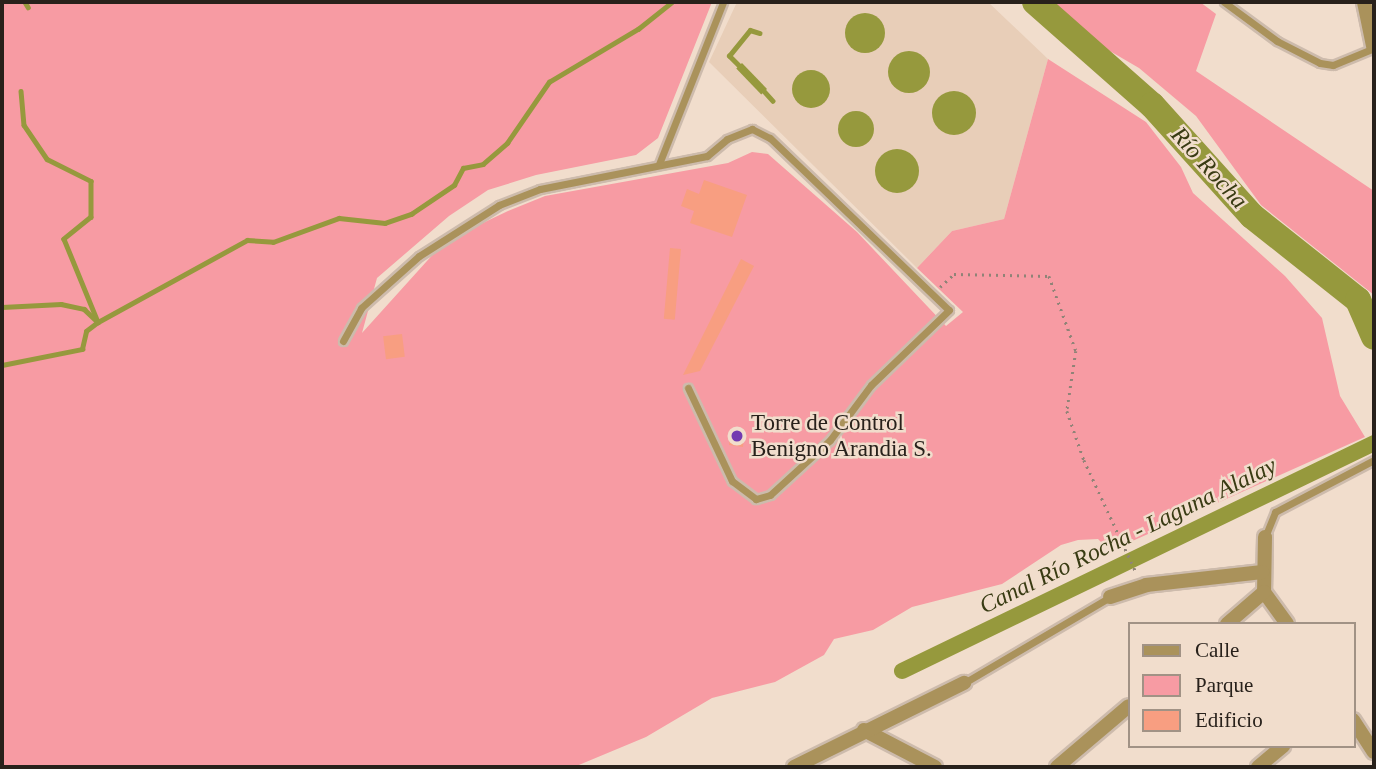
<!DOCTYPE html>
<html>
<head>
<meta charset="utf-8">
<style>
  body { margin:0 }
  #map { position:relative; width:1376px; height:769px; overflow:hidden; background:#f1ddcc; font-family:"Times New Roman",serif }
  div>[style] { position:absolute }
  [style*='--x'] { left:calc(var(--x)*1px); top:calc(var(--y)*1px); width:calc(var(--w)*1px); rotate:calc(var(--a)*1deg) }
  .built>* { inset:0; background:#e8ceb8 }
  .green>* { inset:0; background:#f79ba3 }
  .water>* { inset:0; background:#96993d; transform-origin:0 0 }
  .round { border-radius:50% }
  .stream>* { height:4.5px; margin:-2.25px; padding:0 2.25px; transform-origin:2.25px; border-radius:2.25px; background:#96993d }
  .canal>* { height:16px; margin:-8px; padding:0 8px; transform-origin:8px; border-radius:8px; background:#96993d }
  .river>* { height:26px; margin:-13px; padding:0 13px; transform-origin:13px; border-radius:13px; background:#96993d }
  .building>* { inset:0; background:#f89e81; transform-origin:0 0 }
  .path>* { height:2.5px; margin-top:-1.25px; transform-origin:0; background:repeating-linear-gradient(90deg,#908377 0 2px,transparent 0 7px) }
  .roads { filter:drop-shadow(2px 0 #cdbbac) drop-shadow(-2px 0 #cdbbac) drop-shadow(0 2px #cdbbac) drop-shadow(0 -2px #cdbbac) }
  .lane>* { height:7px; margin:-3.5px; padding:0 3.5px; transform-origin:3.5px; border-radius:3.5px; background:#aa925b }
  .street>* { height:14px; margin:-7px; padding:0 7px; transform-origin:7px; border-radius:7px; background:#aa925b }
  .dots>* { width:19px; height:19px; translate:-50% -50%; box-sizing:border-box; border:4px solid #f1ddcc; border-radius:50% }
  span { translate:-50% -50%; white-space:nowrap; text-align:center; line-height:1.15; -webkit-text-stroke:5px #f1ddcc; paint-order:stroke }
  .poi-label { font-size:23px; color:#28211b }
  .left { translate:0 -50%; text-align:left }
  .water-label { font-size:24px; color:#393b13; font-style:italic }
  .frame { position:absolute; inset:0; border:4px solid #28211b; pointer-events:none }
  .legend { position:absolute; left:1128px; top:622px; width:228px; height:126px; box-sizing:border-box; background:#f1ddcc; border:2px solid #a19285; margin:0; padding:9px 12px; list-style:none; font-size:21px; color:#28211b }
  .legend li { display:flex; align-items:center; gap:14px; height:35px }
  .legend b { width:35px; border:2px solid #a19285 }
</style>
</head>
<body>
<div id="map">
  <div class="built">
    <i style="clip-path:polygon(737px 2px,988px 2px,1048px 59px,1004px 219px,952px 231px,917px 268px,709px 62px)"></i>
  </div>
  <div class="green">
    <i style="clip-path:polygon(2px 2px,712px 2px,658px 138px,636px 155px,536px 175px,488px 190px,449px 216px,377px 278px,362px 333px,445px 241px,508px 211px,545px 196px,728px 163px,752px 152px,768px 154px,857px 232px,946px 326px,963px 312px,917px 268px,952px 231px,1004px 219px,1048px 59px,1146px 122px,1181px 167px,1193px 193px,1285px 276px,1322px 318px,1340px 396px,1365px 437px,1110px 551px,1098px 539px,1078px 540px,1061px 545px,1002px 584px,912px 607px,873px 630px,834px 639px,824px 655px,775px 682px,712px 698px,646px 737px,574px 767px,2px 767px)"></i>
    <i style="clip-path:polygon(1050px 2px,1200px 2px,1216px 14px,1196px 71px,1374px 191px,1374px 295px,1261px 205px,1196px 116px,1139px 68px,1091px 40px)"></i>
  </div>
  <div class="water">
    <i class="round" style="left:845px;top:13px;width:40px;height:40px"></i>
    <i class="round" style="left:888px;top:51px;width:42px;height:42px"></i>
    <i style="left:742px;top:63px;width:36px;height:8px;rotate:46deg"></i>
    <i class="round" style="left:792px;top:70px;width:38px;height:38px"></i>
    <i class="round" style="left:932px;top:91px;width:44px;height:44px"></i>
    <i class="round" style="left:838px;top:111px;width:36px;height:36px"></i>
    <i class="round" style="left:875px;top:149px;width:44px;height:44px"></i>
  </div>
  <div class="stream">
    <i style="--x:25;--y:2;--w:6;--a:59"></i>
    <i style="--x:739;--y:66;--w:14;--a:-135"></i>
    <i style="--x:729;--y:56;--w:33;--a:-51"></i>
    <i style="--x:750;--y:30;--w:10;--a:17"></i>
    <i style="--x:21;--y:91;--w:34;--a:85"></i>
    <i style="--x:24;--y:125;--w:41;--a:55.9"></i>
    <i style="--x:47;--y:159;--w:49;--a:26.6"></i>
    <i style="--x:91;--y:181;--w:36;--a:90"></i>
    <i style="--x:91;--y:217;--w:35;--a:141"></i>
    <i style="--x:64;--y:239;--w:90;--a:67.7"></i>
    <i style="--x:764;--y:91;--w:13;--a:48"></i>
    <i style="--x:2;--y:307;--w:59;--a:-2.9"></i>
    <i style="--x:61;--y:304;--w:24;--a:12"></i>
    <i style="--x:84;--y:309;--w:18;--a:43"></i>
    <i style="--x:2;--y:365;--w:82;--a:-11.3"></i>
    <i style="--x:82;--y:349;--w:18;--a:-77"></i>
    <i style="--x:86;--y:331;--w:15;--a:-37"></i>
    <i style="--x:98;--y:322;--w:170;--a:-28.8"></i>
    <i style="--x:247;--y:240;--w:26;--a:4"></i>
    <i style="--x:273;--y:242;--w:70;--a:-20"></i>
    <i style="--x:339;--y:218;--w:46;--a:6.2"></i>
    <i style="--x:385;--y:223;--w:28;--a:-19"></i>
    <i style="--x:411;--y:214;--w:52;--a:-34"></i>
    <i style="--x:454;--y:185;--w:19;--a:-62"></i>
    <i style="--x:463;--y:168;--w:20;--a:-11"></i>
    <i style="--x:483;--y:164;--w:32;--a:-41"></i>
    <i style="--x:507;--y:143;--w:74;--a:-55.5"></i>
    <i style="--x:549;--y:82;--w:104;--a:-30.8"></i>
    <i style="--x:638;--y:29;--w:43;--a:-38.5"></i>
  </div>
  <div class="canal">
    <i style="--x:902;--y:671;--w:524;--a:-25.78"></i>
  </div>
  <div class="river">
    <i style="--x:1035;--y:2;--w:156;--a:41.4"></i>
    <i style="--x:1152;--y:105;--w:149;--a:48"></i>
    <i style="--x:1252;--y:216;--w:135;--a:38.4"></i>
    <i style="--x:1358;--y:300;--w:40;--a:66.6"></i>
  </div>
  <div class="building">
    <i style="clip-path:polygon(704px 180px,747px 195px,732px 237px,690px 223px,694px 211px,681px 206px,687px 189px,699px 194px)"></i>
    <i style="left:670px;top:248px;width:11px;height:71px;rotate:5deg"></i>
    <i style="clip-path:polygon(741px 259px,754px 266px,700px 371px,683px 375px)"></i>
    <i style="left:402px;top:334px;width:23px;height:19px;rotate:83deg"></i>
    <i style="clip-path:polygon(744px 429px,743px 447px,729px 445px,731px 432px)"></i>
  </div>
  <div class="path">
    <i style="--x:940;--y:287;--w:19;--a:-43"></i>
    <i style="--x:954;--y:274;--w:95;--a:1.2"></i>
    <i style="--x:1049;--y:276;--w:80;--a:70.2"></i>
    <i style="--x:1076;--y:351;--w:61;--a:98.5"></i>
    <i style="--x:1067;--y:411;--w:52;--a:70.9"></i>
    <i style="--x:1084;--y:460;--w:123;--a:65.1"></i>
  </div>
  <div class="roads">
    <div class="lane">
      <i style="--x:1224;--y:2;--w:66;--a:36.3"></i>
      <i style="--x:1277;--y:41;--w:48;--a:27.1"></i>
      <i style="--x:1320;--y:63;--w:13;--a:9"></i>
      <i style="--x:1333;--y:65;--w:44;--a:-22.5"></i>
      <i style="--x:659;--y:164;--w:174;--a:-68.4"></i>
      <i style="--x:343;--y:341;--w:38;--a:-61"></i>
      <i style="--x:361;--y:308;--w:78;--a:-41.9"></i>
      <i style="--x:419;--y:256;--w:95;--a:-32.5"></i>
      <i style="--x:499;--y:205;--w:44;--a:-21.3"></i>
      <i style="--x:540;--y:189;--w:170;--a:-11.2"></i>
      <i style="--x:707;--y:156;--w:26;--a:-40"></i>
      <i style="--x:727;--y:139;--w:27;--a:-22"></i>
      <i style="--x:752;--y:129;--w:20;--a:27"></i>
      <i style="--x:770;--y:138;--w:248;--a:43.9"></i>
      <i style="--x:949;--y:310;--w:108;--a:136.1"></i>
      <i style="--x:871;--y:385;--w:69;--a:126.7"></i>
      <i style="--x:830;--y:440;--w:81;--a:137.5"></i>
      <i style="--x:770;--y:495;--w:15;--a:164"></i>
      <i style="--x:756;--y:499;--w:30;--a:-143"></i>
      <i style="--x:732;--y:481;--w:103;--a:-115.3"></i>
      <i style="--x:1265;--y:537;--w:27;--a:-68"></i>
      <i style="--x:1275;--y:512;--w:112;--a:-27.7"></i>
      <i style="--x:964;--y:683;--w:169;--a:-30.5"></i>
    </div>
    <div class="street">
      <i style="--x:1364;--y:2;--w:45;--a:78.4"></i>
      <i style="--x:1265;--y:537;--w:55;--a:91"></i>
      <i style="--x:1264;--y:592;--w:39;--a:54"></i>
      <i style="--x:1110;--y:597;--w:38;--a:-18"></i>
      <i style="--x:1146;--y:585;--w:117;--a:-6.4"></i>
      <i style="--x:1227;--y:624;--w:49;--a:-40.9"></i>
      <i style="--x:1353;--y:720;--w:38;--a:57"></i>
      <i style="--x:864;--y:730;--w:80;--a:27.5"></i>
      <i style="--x:794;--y:767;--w:190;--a:-26.3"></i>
      <i style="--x:1057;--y:767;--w:94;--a:-40.3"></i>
      <i style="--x:1258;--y:767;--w:33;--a:-40"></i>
    </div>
  </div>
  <div class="dots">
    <i style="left:737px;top:436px;background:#733bb1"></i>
  </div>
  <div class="poi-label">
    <span class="left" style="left:751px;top:436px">Torre de Control<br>Benigno Arandia S.</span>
  </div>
  <div class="water-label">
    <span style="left:1209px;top:168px;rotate:48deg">Río Rocha</span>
    <span style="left:1128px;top:536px;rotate:-26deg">Canal Río Rocha - Laguna Alalay</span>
  </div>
  <div class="frame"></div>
  <ul class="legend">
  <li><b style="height:9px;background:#aa925b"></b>Calle</li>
  <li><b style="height:19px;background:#f79ba3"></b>Parque</li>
  <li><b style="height:19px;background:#f89e81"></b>Edificio</li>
  </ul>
</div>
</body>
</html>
